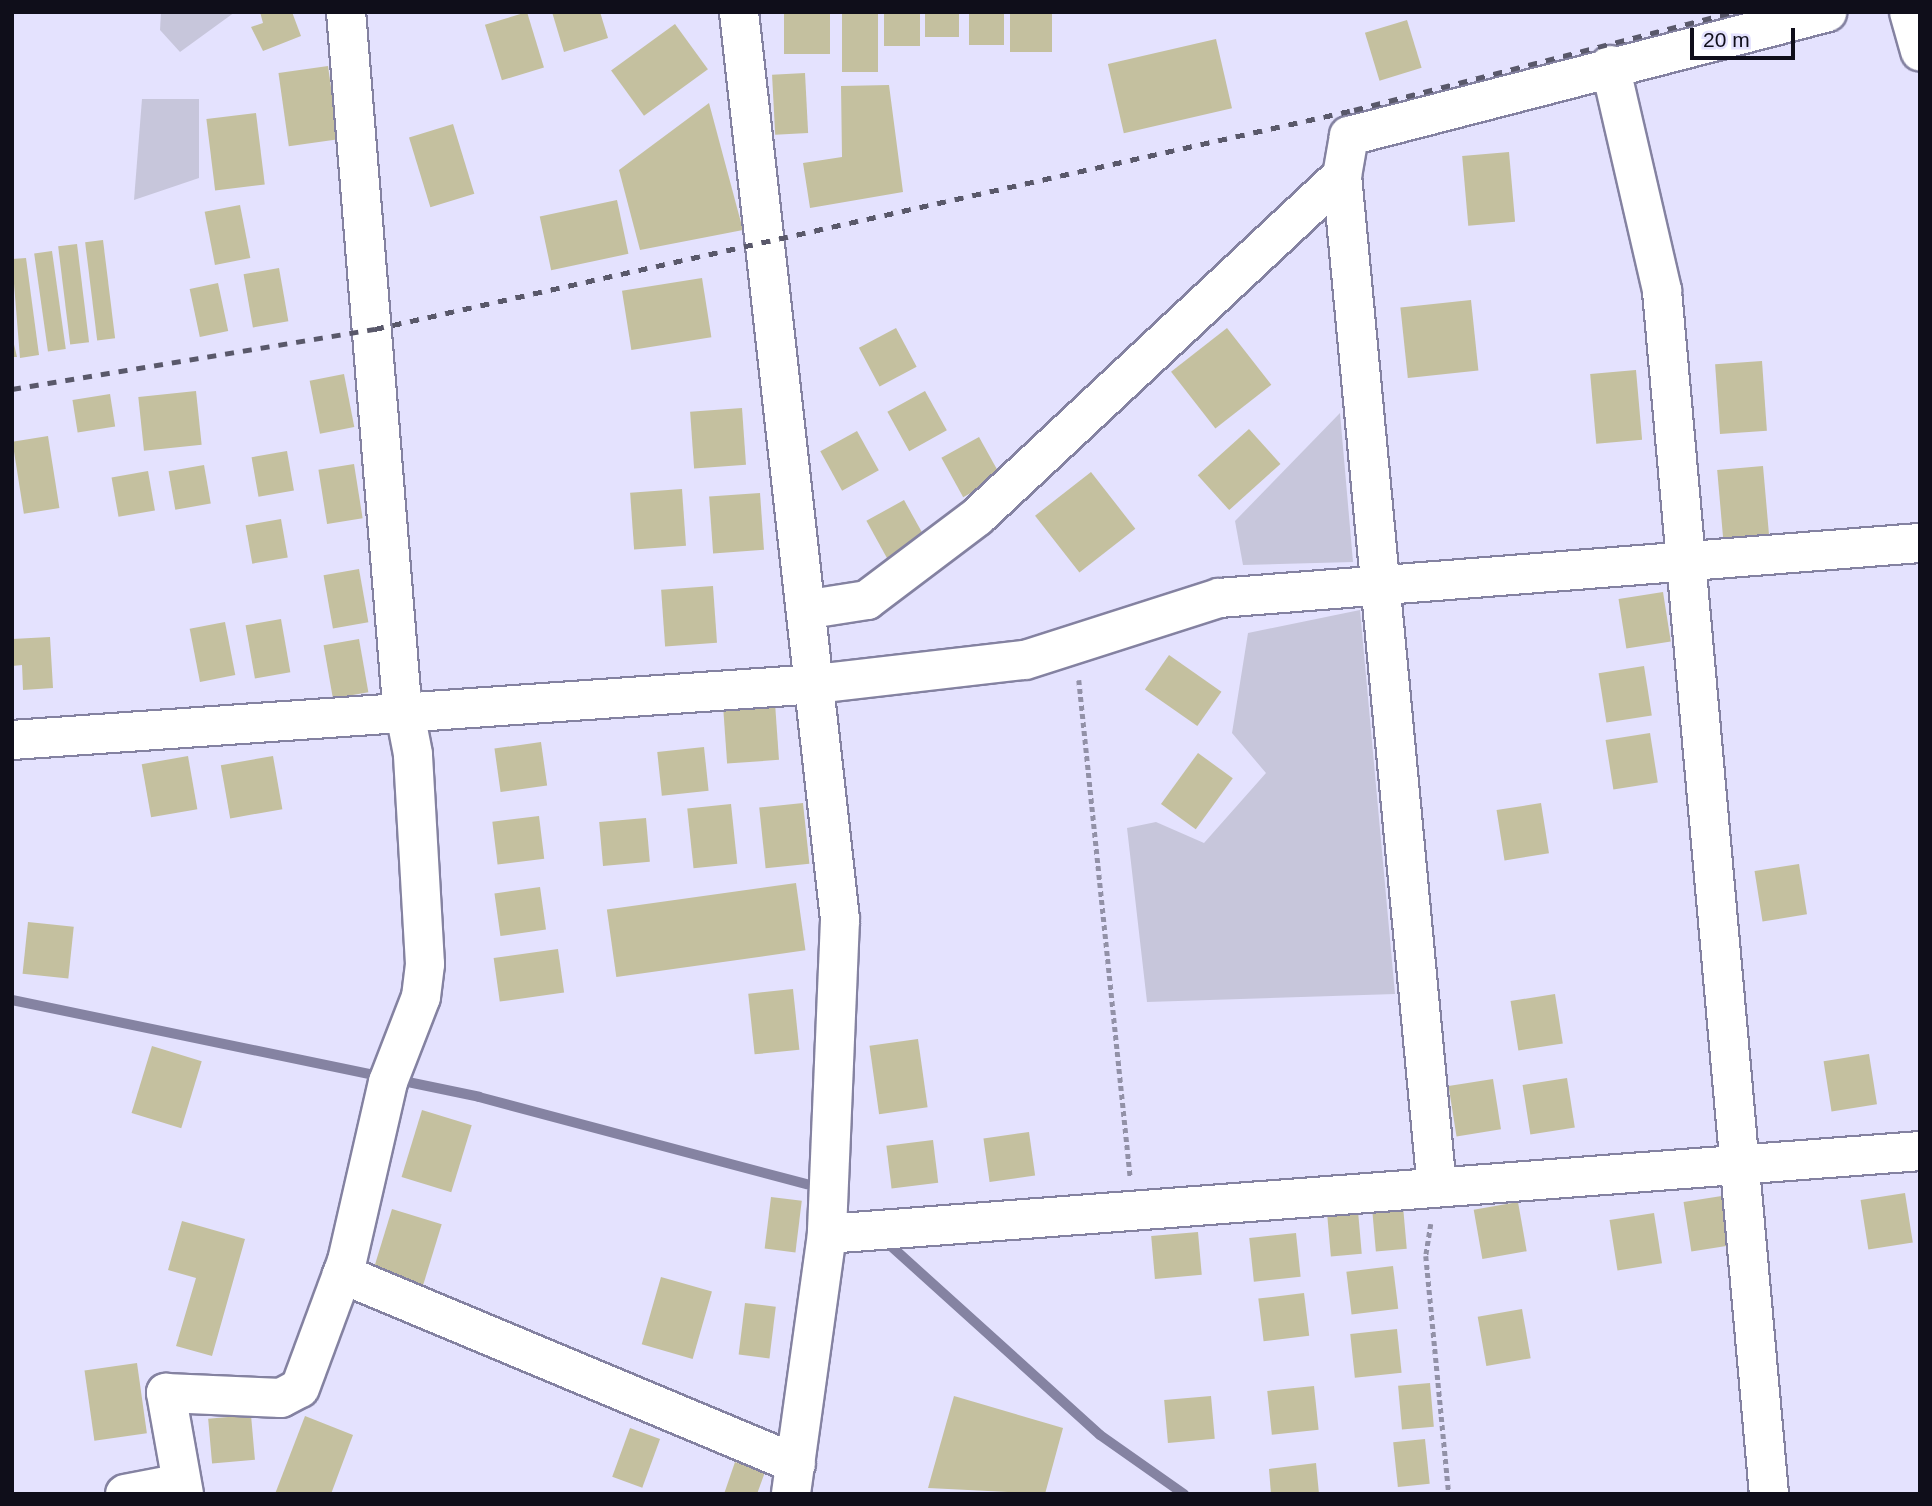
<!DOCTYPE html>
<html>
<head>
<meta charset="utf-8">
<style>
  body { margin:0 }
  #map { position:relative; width:1932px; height:1506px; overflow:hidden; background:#e4e2fe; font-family:Arial,sans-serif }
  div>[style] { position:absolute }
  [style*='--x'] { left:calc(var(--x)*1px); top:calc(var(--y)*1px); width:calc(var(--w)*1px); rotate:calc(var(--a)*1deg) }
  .green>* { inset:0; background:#c7c6db }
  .stream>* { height:10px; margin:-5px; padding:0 5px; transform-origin:5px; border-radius:5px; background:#8583a2 }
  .building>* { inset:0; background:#c4c09f; transform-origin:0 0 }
  .path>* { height:4.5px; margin-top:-2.25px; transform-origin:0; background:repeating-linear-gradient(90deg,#9291a7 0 5px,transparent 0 8.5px) }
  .roads { filter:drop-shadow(2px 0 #8482a1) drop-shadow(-2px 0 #8482a1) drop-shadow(0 2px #8482a1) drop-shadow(0 -2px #8482a1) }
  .minor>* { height:38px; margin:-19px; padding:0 19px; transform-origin:19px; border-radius:19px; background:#fff }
  .rail>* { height:5px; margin-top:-2.5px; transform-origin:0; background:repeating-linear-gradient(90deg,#59586a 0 9px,transparent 0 18px) }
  span { translate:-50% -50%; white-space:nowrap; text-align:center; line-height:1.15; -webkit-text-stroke:6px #e4e2fe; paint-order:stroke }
  .frame { position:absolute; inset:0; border:14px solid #0f0e1a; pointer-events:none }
  .scale { position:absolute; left:1690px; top:28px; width:105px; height:32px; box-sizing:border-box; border:4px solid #0f0e1a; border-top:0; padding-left:9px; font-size:21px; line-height:24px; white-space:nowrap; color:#0f0e1a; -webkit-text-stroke:5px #e4e2fe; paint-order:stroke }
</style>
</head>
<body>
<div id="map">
  <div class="green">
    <i style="clip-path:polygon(161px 12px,235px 12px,180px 52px,160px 30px)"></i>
    <i style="clip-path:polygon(142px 99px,199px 99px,199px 178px,134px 200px)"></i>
    <i style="clip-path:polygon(1340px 413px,1353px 562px,1243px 565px,1235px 521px)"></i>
    <i style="clip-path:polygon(1360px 610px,1395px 994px,1147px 1002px,1127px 828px,1156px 822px,1204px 843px,1266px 773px,1232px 733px,1248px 633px)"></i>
  </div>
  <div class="stream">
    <i style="--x:12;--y:1000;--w:477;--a:11.7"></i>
    <i style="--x:479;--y:1097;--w:339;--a:14.9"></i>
    <i style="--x:892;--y:1247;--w:280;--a:42.1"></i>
    <i style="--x:1100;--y:1435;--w:103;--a:35.1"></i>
  </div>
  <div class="building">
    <i style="clip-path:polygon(260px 12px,292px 12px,301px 36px,263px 51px,251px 27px,263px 23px)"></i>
    <i style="left:527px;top:12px;width:58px;height:44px;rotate:73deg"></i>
    <i style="clip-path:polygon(552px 12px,600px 12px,608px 38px,564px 52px)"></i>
    <i style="left:784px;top:12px;width:46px;height:42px"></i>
    <i style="left:842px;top:12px;width:36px;height:60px"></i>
    <i style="left:884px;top:12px;width:36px;height:34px"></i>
    <i style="left:925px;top:12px;width:34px;height:25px"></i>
    <i style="left:969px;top:12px;width:35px;height:33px"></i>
    <i style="left:1010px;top:12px;width:42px;height:40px"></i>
    <i style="left:1407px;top:20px;width:50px;height:44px;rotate:73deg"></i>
    <i style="left:675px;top:24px;width:56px;height:79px;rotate:54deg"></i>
    <i style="left:1216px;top:39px;width:71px;height:111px;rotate:77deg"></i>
    <i style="left:328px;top:66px;width:74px;height:50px;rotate:82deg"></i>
    <i style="left:805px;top:73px;width:60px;height:33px;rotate:87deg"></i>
    <i style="clip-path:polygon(889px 85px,903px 192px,810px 208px,803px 163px,842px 157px,841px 86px)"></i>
    <i style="clip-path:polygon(709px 103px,743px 230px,640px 250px,619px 170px)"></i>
    <i style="left:256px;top:113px;width:72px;height:50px;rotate:83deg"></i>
    <i style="left:453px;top:124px;width:73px;height:46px;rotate:73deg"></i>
    <i style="left:1509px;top:152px;width:70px;height:47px;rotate:85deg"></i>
    <i style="left:617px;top:200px;width:55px;height:79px;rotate:78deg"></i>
    <i style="left:240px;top:205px;width:54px;height:36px;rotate:79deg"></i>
    <i style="left:103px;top:240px;width:99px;height:18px;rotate:83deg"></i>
    <i style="left:77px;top:244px;width:99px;height:19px;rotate:83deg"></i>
    <i style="left:52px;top:251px;width:99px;height:18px;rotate:82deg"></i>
    <i style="clip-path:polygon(26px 258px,39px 355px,20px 358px,12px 259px)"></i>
    <i style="left:279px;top:268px;width:54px;height:36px;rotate:80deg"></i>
    <i style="left:702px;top:278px;width:60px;height:81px;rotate:81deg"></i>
    <i style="left:218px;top:283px;width:49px;height:29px;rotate:78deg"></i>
    <i style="left:1471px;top:300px;width:71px;height:71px;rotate:84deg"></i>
    <i style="left:896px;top:328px;width:44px;height:42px;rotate:62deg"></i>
    <i style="left:1227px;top:328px;width:72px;height:71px;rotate:52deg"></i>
    <i style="clip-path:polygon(12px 336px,17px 357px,12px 357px)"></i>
    <i style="left:1762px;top:361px;width:70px;height:47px;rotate:86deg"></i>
    <i style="left:1636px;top:370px;width:70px;height:46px;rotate:85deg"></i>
    <i style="left:344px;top:374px;width:54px;height:35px;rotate:79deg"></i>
    <i style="left:196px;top:391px;width:54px;height:58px;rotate:84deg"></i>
    <i style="left:925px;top:391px;width:45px;height:43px;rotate:61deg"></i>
    <i style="left:110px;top:394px;width:33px;height:38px;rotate:81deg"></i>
    <i style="left:742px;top:408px;width:57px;height:52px;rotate:86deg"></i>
    <i style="left:1249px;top:429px;width:47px;height:69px;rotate:48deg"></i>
    <i style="left:857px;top:431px;width:45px;height:42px;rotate:61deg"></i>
    <i style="left:48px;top:436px;width:73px;height:36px;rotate:81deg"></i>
    <i style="left:979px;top:437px;width:45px;height:43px;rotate:61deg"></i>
    <i style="left:287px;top:451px;width:40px;height:36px;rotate:80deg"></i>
    <i style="left:354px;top:464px;width:55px;height:36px;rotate:81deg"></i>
    <i style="left:204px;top:465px;width:39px;height:36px;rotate:80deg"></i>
    <i style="left:1763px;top:466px;width:70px;height:46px;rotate:85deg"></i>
    <i style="left:148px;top:471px;width:40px;height:37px;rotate:80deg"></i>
    <i style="left:1091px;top:472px;width:72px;height:71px;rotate:52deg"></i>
    <i style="left:682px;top:489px;width:57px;height:52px;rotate:86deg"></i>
    <i style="left:760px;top:493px;width:57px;height:51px;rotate:86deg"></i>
    <i style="left:904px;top:500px;width:45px;height:43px;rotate:61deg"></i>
    <i style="left:281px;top:519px;width:39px;height:36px;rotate:80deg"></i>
    <i style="left:359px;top:569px;width:54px;height:36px;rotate:80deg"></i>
    <i style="left:713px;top:586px;width:57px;height:52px;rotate:86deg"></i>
    <i style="left:1663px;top:592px;width:50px;height:45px;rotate:81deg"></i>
    <i style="left:281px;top:619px;width:54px;height:36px;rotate:80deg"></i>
    <i style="left:225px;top:622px;width:54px;height:36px;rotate:79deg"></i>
    <i style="clip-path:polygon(50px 637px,53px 688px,23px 690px,22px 665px,12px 666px,12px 639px)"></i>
    <i style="left:359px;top:639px;width:54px;height:36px;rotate:80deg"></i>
    <i style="left:1169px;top:655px;width:64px;height:42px;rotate:35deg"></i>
    <i style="left:1644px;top:666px;width:50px;height:46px;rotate:81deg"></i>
    <i style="left:775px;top:703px;width:57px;height:52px;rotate:86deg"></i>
    <i style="left:1650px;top:733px;width:50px;height:45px;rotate:81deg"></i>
    <i style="left:541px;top:742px;width:44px;height:47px;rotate:82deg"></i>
    <i style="left:704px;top:747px;width:44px;height:47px;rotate:84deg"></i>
    <i style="left:1198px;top:753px;width:43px;height:63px;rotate:36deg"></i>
    <i style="left:188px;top:756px;width:54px;height:47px;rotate:80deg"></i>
    <i style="left:273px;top:756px;width:54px;height:53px;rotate:80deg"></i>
    <i style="left:803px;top:803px;width:61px;height:44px;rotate:84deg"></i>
    <i style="left:1541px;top:803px;width:51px;height:45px;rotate:81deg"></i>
    <i style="left:731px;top:804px;width:60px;height:44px;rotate:84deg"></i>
    <i style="left:539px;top:816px;width:43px;height:47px;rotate:83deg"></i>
    <i style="left:646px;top:818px;width:44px;height:47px;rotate:85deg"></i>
    <i style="left:1799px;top:864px;width:51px;height:45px;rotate:81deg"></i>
    <i style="left:796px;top:883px;width:68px;height:191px;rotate:82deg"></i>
    <i style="left:540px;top:887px;width:43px;height:46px;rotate:82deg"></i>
    <i style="left:28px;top:922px;width:46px;height:52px;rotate:6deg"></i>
    <i style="left:558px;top:949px;width:44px;height:65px;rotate:82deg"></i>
    <i style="left:793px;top:989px;width:61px;height:45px;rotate:84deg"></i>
    <i style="left:1555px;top:994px;width:50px;height:45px;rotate:81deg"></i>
    <i style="left:918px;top:1039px;width:69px;height:49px;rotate:82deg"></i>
    <i style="left:152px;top:1046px;width:52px;height:70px;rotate:17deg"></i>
    <i style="left:1869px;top:1054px;width:51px;height:46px;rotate:81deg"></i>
    <i style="left:1567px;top:1078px;width:50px;height:45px;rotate:81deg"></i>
    <i style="left:1493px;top:1079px;width:51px;height:45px;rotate:81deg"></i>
    <i style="left:422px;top:1110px;width:52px;height:70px;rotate:17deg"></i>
    <i style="left:1029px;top:1132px;width:44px;height:46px;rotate:82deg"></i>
    <i style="left:933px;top:1140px;width:43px;height:47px;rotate:83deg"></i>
    <i style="left:1905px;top:1193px;width:50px;height:45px;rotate:81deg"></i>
    <i style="left:1728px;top:1195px;width:50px;height:45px;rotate:81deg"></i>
    <i style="left:771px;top:1197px;width:31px;height:52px;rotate:7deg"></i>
    <i style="left:1518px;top:1202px;width:50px;height:45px;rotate:80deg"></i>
    <i style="left:1403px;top:1206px;width:43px;height:31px;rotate:85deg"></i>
    <i style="left:392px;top:1209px;width:52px;height:70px;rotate:17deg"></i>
    <i style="left:1358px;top:1211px;width:43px;height:31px;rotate:85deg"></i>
    <i style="left:1654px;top:1213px;width:51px;height:45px;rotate:81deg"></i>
    <i style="clip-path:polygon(182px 1221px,245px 1239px,212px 1356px,176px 1346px,196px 1278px,168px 1270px)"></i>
    <i style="left:1198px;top:1232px;width:43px;height:47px;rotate:85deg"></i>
    <i style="left:1296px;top:1233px;width:44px;height:47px;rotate:84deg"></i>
    <i style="left:1393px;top:1266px;width:43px;height:47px;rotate:83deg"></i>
    <i style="left:661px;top:1277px;width:53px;height:70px;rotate:16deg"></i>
    <i style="left:1304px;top:1293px;width:43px;height:46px;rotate:83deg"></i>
    <i style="left:745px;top:1303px;width:31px;height:52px;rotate:7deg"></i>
    <i style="left:1522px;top:1309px;width:50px;height:45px;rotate:80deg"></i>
    <i style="left:1397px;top:1329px;width:44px;height:47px;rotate:84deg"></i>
    <i style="left:137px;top:1363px;width:71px;height:53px;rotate:82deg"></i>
    <i style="left:1430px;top:1383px;width:44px;height:32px;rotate:85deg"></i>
    <i style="left:1314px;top:1386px;width:44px;height:47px;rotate:84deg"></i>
    <i style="clip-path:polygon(954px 1396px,1063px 1428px,1045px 1494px,928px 1488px)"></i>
    <i style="left:1211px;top:1396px;width:43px;height:47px;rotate:85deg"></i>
    <i style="left:251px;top:1415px;width:45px;height:43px;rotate:85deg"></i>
    <i style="clip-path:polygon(305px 1416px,353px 1435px,331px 1494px,275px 1494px)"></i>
    <i style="left:630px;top:1428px;width:32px;height:52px;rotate:20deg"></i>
    <i style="left:1425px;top:1439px;width:45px;height:32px;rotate:84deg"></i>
    <i style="clip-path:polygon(735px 1462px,765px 1472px,757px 1494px,724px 1494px)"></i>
    <i style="clip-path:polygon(1316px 1463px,1319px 1494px,1271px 1494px,1269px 1469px)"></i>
  </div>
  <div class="path">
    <i style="--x:1079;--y:680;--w:499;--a:84.1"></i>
    <i style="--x:1431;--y:1224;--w:32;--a:99"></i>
    <i style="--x:1426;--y:1256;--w:239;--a:84.5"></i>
  </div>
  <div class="roads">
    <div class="minor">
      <i style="--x:739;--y:12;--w:914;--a:83.65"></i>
      <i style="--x:840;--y:920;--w:314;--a:92.4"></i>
      <i style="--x:827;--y:1234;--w:262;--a:97.9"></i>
      <i style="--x:1909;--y:12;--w:41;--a:74.2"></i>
      <i style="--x:1610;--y:65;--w:232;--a:77"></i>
      <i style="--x:1662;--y:291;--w:1208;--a:84.92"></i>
      <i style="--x:1342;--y:176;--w:41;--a:-80.1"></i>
      <i style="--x:1349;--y:136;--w:494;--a:-14.5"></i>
      <i style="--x:810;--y:609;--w:58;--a:-9"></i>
      <i style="--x:867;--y:600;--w:138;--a:-37"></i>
      <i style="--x:977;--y:517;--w:500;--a:-43.1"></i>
      <i style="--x:1342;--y:176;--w:1016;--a:84.64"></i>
      <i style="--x:12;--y:740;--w:806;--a:-3.98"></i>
      <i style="--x:816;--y:684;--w:210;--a:-6.6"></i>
      <i style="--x:1025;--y:660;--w:204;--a:-17.7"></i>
      <i style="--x:1219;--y:598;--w:703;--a:-4.49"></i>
      <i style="--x:827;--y:1234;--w:1096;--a:-4.34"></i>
      <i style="--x:342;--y:1274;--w:492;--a:22.7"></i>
      <i style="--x:125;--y:1494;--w:53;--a:-10.9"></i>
      <i style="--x:184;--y:1494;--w:103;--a:-100.1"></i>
      <i style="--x:166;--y:1393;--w:115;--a:2.5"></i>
      <i style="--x:281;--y:1398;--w:21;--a:-28"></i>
      <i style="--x:300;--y:1388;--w:135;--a:-69.7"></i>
      <i style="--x:347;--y:1261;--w:184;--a:-77.1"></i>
      <i style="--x:388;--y:1082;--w:91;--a:-68.8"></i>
      <i style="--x:421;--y:997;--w:33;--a:-83"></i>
      <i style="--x:425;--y:964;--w:210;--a:-93.3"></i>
      <i style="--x:413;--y:754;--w:63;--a:-101"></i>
      <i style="--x:401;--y:692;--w:682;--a:-94.62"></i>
    </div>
  </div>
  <div class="rail">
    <i style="--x:12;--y:389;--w:368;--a:-9.4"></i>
    <i style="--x:375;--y:329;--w:1003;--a:-12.61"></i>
    <i style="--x:1354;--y:110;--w:391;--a:-14.5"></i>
  </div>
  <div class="frame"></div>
  <div class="scale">20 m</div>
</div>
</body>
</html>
